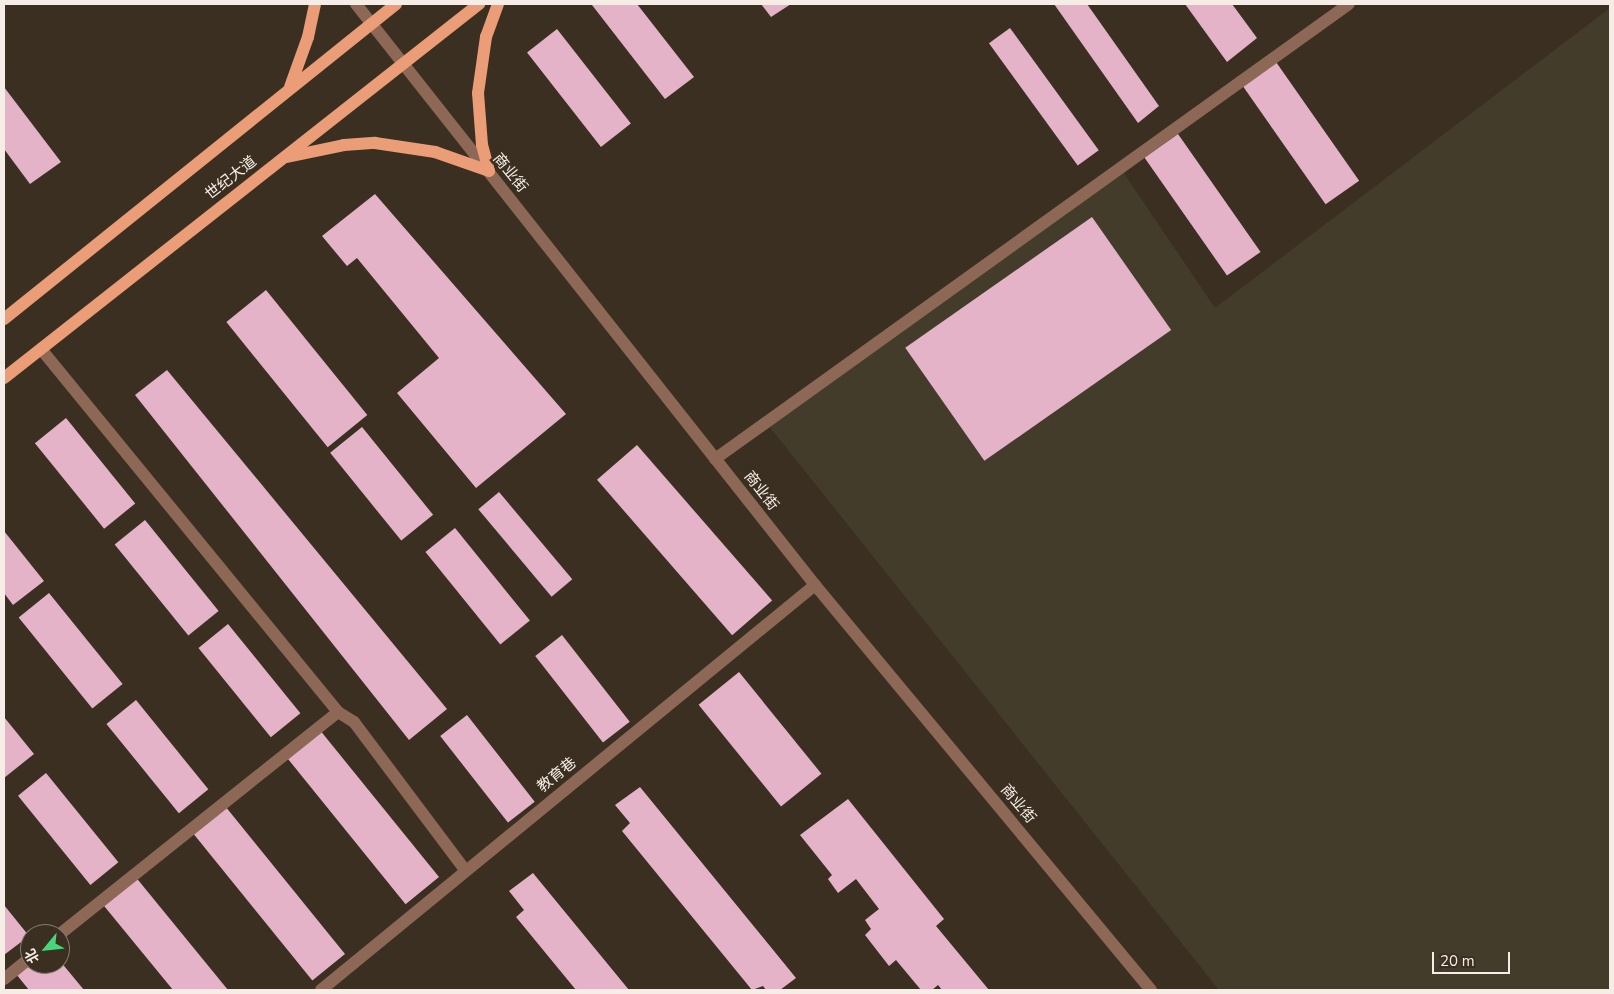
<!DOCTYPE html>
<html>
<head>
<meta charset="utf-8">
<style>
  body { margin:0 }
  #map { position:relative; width:1614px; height:994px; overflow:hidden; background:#3b2f21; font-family:"Nunito Sans","Noto Sans SC",sans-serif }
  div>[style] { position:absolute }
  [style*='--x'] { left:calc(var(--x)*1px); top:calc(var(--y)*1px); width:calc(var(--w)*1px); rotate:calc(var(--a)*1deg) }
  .education>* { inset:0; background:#443c2b }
  .building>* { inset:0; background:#e5b3c8; transform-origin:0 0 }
  .minor>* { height:12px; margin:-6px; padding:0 6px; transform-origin:6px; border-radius:6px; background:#8e6856 }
  .tertiary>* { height:12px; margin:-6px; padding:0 6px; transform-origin:6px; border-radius:6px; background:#8e6856 }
  .primary>* { height:12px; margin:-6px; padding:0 6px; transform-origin:6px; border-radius:6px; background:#ea9d77 }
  span { translate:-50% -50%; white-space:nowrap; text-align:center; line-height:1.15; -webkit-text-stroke:5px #3b2f21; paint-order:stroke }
  .street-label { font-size:15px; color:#f6eee6 }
  .frame { position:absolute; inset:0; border:5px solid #f6eee6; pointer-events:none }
  .north { position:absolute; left:20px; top:924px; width:50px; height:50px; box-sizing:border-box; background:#3b2f21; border:1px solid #867b70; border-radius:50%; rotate:242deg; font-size:14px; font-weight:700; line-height:20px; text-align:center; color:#f6eee6 }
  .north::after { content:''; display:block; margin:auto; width:18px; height:22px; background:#45d77a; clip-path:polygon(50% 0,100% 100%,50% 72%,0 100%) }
  .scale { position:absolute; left:1432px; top:952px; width:78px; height:22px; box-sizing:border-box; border:2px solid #f6eee6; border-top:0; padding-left:6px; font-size:15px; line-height:18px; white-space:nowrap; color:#f6eee6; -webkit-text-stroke:4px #3b2f21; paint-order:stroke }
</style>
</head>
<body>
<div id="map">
  <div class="education">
    <i style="clip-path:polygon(1610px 8px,1610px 990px,1219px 990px,765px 421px,1123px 172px,1215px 308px)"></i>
  </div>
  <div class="building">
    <i style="clip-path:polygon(594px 4px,637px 4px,694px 77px,665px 99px,592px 5px)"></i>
    <i style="clip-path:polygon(761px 4px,791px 4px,771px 17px)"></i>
    <i style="clip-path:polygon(1054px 4px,1087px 4px,1159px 106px,1138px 123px)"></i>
    <i style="clip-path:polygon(1185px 4px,1232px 4px,1257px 38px,1227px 62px)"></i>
    <i style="left:1010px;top:28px;width:151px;height:26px;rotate:54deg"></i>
    <i style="left:557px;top:29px;width:120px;height:38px;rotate:52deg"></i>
    <i style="left:1276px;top:62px;width:145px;height:41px;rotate:55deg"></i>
    <i style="clip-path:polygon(4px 87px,61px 162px,30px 184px,4px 149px)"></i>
    <i style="left:1178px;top:134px;width:144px;height:41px;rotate:55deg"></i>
    <i style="clip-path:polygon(375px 194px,566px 414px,476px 488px,397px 393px,439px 358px,357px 258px,347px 266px,322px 236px)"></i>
    <i style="left:1092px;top:217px;width:138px;height:228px;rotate:55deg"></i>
    <i style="left:266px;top:290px;width:161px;height:51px;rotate:51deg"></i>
    <i style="clip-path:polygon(167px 370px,447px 709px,409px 740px,135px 395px)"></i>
    <i style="left:66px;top:418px;width:110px;height:40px;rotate:51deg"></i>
    <i style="left:362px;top:427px;width:113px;height:41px;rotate:51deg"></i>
    <i style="left:637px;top:445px;width:206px;height:53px;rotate:49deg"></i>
    <i style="left:499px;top:492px;width:114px;height:27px;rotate:50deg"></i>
    <i style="left:145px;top:520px;width:117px;height:39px;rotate:51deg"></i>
    <i style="left:455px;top:528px;width:119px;height:38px;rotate:51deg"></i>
    <i style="clip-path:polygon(4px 531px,44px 581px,13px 605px,4px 593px)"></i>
    <i style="left:49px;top:593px;width:117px;height:39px;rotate:51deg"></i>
    <i style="left:228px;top:624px;width:115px;height:38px;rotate:51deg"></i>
    <i style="left:562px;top:635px;width:110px;height:34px;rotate:52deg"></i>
    <i style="left:739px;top:672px;width:131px;height:52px;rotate:51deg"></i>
    <i style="left:136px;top:700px;width:115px;height:38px;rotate:51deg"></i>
    <i style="left:467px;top:715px;width:110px;height:34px;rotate:52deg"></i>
    <i style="clip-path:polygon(4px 717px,34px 754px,4px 778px)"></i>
    <i style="left:315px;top:724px;width:197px;height:43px;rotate:51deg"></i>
    <i style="left:46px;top:773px;width:115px;height:36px;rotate:51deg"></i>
    <i style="clip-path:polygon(640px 787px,796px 978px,780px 990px,766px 990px,763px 986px,752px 990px,622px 831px,630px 823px,615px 805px)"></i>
    <i style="clip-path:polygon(848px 799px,944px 919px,936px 926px,989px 990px,942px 990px,938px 985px,932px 990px,921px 990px,896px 960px,889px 966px,865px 935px,871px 929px,865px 920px,879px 909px,856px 879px,838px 893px,828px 879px,832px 875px,800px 835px)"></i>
    <i style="left:221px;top:801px;width:197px;height:42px;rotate:51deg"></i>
    <i style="clip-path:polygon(533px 873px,629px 990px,576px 990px,516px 917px,524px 910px,509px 891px)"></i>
    <i style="clip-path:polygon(134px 875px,228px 990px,173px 990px,100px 901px)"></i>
    <i style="clip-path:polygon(4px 905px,29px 936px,4px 955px)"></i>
    <i style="clip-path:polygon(60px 961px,84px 990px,29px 990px,12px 969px,30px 964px,60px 964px)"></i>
  </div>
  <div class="minor">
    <i style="--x:41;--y:349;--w:469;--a:50.7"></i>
    <i style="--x:338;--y:712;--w:19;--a:32"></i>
    <i style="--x:354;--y:722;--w:186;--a:53.1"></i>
    <i style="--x:715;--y:459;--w:780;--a:-35.67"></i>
    <i style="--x:60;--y:934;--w:356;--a:-38.6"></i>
    <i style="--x:4;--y:979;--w:33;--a:-39"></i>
    <i style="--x:321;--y:990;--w:639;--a:-39.35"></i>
  </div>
  <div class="tertiary">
    <i style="--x:356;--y:4;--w:740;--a:51.69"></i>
    <i style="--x:815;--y:585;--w:526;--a:50.32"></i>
  </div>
  <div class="primary">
    <i style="--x:290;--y:87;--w:53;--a:-70.2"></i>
    <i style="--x:308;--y:37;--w:34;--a:-78"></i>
    <i style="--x:287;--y:157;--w:58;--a:-11.9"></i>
    <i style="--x:344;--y:145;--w:31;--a:-4"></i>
    <i style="--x:375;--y:143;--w:61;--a:8.5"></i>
    <i style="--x:435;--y:152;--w:57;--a:19.4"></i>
    <i style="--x:489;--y:171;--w:27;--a:-105"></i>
    <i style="--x:482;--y:145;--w:52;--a:-94.4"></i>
    <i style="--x:478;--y:93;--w:57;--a:-81.9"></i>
    <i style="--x:486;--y:37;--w:35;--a:-70"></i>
    <i style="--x:4;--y:319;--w:503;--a:-38.78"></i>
    <i style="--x:4;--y:378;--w:605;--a:-38.22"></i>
  </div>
  <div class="street-label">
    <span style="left:510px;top:173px;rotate:51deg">商业街</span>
    <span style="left:231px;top:178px;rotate:-38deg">世纪大道</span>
    <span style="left:761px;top:491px;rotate:52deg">商业街</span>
    <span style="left:557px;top:775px;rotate:-39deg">教育巷</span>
    <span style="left:1018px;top:804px;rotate:50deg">商业街</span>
  </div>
  <div class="frame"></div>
  <div class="north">北</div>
  <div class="scale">20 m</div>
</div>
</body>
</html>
